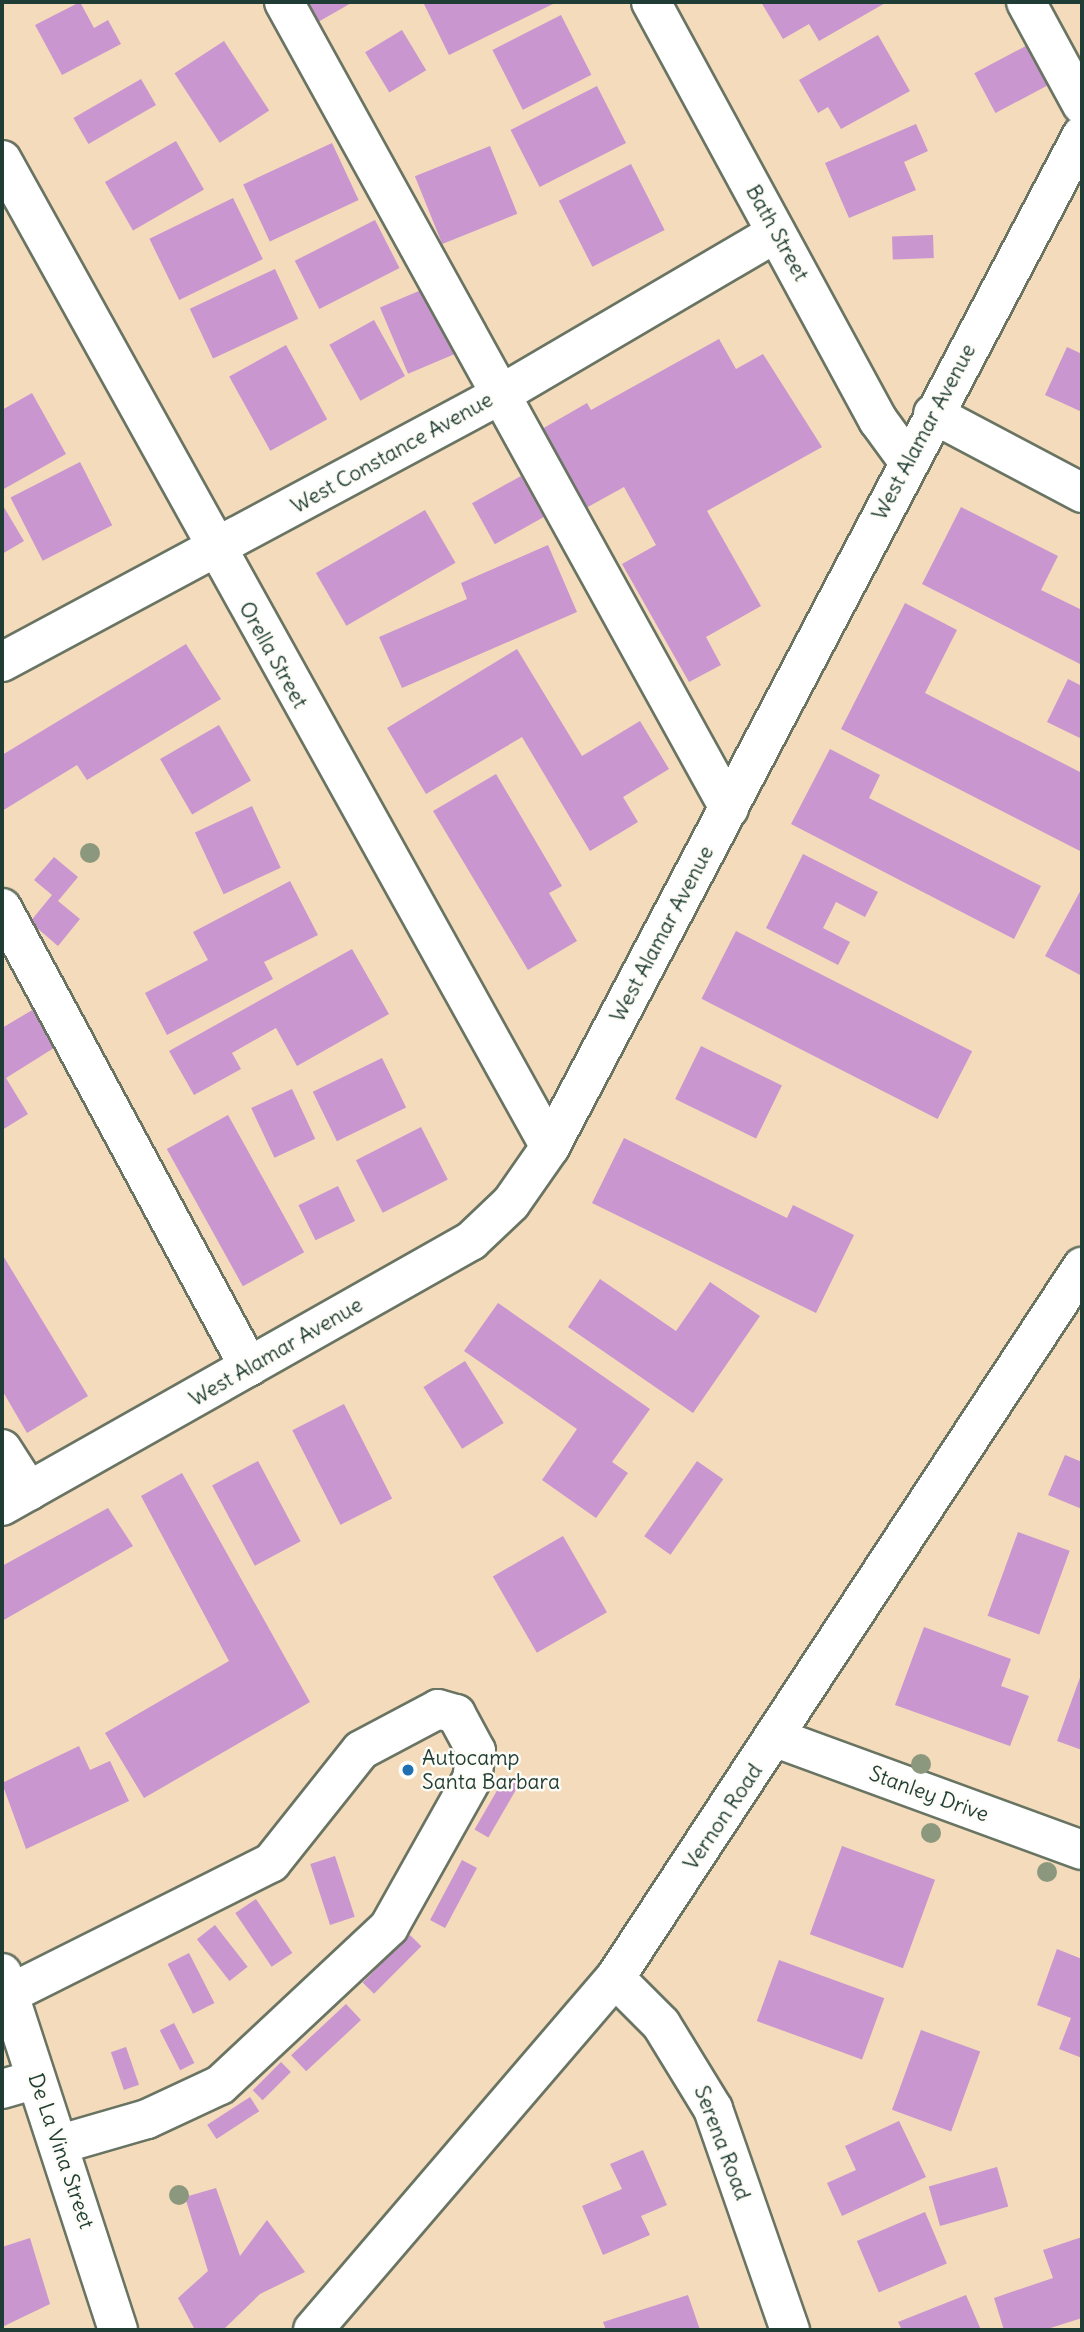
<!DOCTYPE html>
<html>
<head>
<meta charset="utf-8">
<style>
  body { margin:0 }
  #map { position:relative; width:1084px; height:2332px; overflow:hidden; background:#f3dbbb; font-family:Delius,sans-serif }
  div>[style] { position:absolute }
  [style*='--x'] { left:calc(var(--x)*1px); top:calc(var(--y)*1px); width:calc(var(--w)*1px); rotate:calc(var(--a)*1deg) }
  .building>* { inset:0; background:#c996cf; transform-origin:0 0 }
  .roads { filter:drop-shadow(2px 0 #697463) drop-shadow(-2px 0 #697463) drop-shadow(0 2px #697463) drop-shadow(0 -2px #697463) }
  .minor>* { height:38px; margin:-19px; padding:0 19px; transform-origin:19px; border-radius:19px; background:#fff }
  .trees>* { width:20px; height:20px; margin:-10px; border-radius:50%; background:#8b987e }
  .dots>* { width:19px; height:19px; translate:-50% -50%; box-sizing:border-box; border:4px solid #fdfcf7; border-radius:50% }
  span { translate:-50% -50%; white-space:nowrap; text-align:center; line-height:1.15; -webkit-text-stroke:5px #fdfcf7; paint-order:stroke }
  .street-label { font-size:21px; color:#1f3d34 }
  .poi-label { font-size:21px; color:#1f3d34 }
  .left { translate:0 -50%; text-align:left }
  .frame { position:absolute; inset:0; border:4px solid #1f3d34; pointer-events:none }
</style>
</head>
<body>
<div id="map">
  <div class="building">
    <i style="clip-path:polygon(80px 2px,94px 28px,108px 20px,121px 44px,62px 75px,35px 25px)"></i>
    <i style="clip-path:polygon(306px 2px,353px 2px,318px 22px)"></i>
    <i style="clip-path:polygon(423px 2px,552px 2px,553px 4px,449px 55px)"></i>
    <i style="clip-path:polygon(761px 2px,887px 2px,819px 41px,809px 24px,783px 39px)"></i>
    <i style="left:561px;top:15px;width:67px;height:77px;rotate:63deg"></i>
    <i style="left:402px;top:30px;width:47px;height:43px;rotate:59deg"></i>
    <i style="clip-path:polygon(878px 35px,910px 91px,841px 129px,828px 107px,818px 113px,799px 80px)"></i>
    <i style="left:1037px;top:40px;width:45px;height:71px;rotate:62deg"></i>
    <i style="left:224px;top:41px;width:83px;height:59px;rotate:57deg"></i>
    <i style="left:141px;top:79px;width:30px;height:78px;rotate:60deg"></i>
    <i style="left:597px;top:86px;width:64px;height:97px;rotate:63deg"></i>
    <i style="clip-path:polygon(916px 124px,928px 151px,904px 162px,916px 190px,849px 218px,825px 163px)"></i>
    <i style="left:176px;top:141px;width:56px;height:82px;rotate:60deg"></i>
    <i style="left:332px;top:143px;width:63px;height:98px;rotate:65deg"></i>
    <i style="left:490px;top:146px;width:73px;height:81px;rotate:68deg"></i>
    <i style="left:631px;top:164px;width:74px;height:81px;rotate:63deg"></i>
    <i style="left:233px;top:198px;width:68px;height:93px;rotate:64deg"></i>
    <i style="left:375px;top:220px;width:54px;height:90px;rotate:63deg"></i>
    <i style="left:933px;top:235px;width:23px;height:41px;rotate:88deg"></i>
    <i style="left:275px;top:269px;width:55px;height:94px;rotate:65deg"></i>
    <i style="left:426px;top:288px;width:72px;height:50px;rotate:67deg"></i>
    <i style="left:374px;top:320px;width:64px;height:51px;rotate:61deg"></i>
    <i style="clip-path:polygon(719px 339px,736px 369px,763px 354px,822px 447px,707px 511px,761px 606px,706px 637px,721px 665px,689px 682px,622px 564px,656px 545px,624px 487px,586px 508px,542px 429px,587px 403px,591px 410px)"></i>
    <i style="left:286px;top:345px;width:85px;height:65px;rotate:61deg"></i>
    <i style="clip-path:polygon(1067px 347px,1082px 354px,1082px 412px,1045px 395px)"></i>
    <i style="clip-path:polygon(32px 393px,66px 454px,2px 490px,2px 410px)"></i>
    <i style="left:80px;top:462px;width:71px;height:78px;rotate:63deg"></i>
    <i style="left:521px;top:476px;width:47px;height:56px;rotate:61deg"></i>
    <i style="clip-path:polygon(2px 504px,24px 541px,2px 554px)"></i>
    <i style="clip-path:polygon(961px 507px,1058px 556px,1041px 590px,1082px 610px,1082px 665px,922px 584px)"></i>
    <i style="left:425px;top:510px;width:61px;height:126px;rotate:60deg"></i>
    <i style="clip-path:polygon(548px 545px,577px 612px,402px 688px,379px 637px,467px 599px,461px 583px)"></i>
    <i style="clip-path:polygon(905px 603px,957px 630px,925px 693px,1082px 773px,1082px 852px,841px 729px)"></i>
    <i style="clip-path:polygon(186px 644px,221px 699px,87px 780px,77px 765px,2px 811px,2px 755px)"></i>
    <i style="clip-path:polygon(517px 649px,582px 756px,640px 721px,669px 769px,623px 797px,638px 822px,590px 851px,522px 737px,426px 794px,387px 728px)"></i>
    <i style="clip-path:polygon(1068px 679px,1082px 686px,1082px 739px,1047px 722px)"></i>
    <i style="left:219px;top:725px;width:64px;height:68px;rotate:60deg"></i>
    <i style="clip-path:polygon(830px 749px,880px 775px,869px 798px,1041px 886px,1014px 939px,791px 824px)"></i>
    <i style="clip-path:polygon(496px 774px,562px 886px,549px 893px,577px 941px,528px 970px,433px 811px)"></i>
    <i style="left:252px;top:806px;width:68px;height:63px;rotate:65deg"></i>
    <i style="clip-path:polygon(803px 854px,878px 892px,865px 917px,836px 902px,823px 928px,850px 942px,838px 965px,766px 928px)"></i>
    <i style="clip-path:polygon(54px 857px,78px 877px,58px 901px,80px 919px,58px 946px,30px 922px,52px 895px,34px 880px)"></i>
    <i style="clip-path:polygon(290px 881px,318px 935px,264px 962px,273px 979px,167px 1035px,145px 993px,208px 960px,193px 932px)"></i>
    <i style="clip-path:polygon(1082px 888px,1082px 976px,1045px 956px)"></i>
    <i style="left:736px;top:931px;width:265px;height:76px;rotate:27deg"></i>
    <i style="clip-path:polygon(352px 949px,389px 1014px,297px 1066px,276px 1028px,232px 1053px,241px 1069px,194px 1095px,169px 1051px)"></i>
    <i style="clip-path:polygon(34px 1009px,57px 1046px,6px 1078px,28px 1114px,2px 1130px,2px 1028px)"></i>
    <i style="left:701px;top:1046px;width:90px;height:59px;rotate:26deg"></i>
    <i style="left:382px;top:1058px;width:55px;height:77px;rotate:64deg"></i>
    <i style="left:292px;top:1089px;width:55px;height:45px;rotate:65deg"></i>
    <i style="left:228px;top:1115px;width:157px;height:70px;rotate:61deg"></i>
    <i style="left:421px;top:1127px;width:59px;height:73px;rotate:63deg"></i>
    <i style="clip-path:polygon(624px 1138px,787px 1218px,793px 1205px,854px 1235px,816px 1313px,592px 1203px)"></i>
    <i style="left:338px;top:1186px;width:39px;height:44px;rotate:64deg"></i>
    <i style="clip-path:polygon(2px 1254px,88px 1396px,27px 1433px,2px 1390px)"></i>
    <i style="clip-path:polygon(600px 1279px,676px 1331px,710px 1282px,760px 1316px,693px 1413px,568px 1327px)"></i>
    <i style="clip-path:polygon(498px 1303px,650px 1409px,612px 1462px,628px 1473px,596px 1518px,542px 1480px,577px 1429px,464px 1351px)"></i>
    <i style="left:465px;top:1361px;width:73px;height:49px;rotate:58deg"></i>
    <i style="left:344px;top:1404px;width:106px;height:58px;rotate:63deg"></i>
    <i style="clip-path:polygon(1065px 1455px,1082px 1462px,1082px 1509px,1048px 1495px)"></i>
    <i style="left:258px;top:1461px;width:91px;height:52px;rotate:62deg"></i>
    <i style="left:697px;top:1461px;width:32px;height:92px;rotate:35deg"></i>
    <i style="clip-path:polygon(182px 1473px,310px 1702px,144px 1798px,105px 1733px,229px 1661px,141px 1496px)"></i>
    <i style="clip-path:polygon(108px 1508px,133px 1546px,2px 1621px,2px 1566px)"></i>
    <i style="left:1018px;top:1532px;width:55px;height:89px;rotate:20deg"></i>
    <i style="left:563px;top:1536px;width:88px;height:81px;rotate:60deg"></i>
    <i style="clip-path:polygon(924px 1627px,1011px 1659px,1001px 1686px,1029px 1696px,1010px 1746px,895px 1705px)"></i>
    <i style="clip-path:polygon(1082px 1672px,1082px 1750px,1057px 1741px)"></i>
    <i style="clip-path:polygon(79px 1746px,90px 1770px,110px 1761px,129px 1801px,26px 1849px,2px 1783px)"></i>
    <i style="left:506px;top:1775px;width:16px;height:63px;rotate:30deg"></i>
    <i style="left:842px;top:1846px;width:99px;height:94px;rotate:20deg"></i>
    <i style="left:335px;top:1856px;width:64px;height:26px;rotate:72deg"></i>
    <i style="left:462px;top:1860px;width:17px;height:68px;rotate:28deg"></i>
    <i style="left:256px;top:1899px;width:65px;height:25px;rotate:56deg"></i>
    <i style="left:215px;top:1925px;width:53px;height:23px;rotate:52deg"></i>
    <i style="left:410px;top:1935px;width:16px;height:67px;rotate:45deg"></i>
    <i style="clip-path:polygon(1057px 1949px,1082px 1959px,1082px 2058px,1059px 2049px,1071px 2018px,1037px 2005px)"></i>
    <i style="left:189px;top:1953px;width:56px;height:24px;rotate:63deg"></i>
    <i style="left:779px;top:1960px;width:112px;height:65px;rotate:20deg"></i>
    <i style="left:346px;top:2004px;width:22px;height:75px;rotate:47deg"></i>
    <i style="left:174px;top:2023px;width:45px;height:16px;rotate:63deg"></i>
    <i style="left:921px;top:2030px;width:63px;height:85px;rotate:20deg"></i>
    <i style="left:126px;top:2047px;width:40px;height:16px;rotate:71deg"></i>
    <i style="left:281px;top:2062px;width:14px;height:40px;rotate:45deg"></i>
    <i style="left:250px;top:2097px;width:17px;height:51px;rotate:57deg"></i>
    <i style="clip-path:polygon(899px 2121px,926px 2177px,842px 2216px,827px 2183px,856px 2170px,845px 2146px)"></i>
    <i style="clip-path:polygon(643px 2150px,667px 2205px,641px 2216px,650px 2235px,603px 2255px,582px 2206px,622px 2189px,610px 2164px)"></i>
    <i style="left:997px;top:2167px;width:41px;height:71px;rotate:74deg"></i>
    <i style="clip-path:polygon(216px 2188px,240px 2256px,267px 2220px,305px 2272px,260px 2294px,223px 2330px,195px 2330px,178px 2298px,208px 2271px,185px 2197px)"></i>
    <i style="left:925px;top:2212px;width:56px;height:74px;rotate:67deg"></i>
    <i style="clip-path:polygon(1082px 2237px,1082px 2318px,1044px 2330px,1004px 2330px,994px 2298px,1053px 2278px,1043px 2250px)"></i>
    <i style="clip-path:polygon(30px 2238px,50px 2304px,2px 2327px,2px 2247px)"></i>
    <i style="clip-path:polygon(688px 2295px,700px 2330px,606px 2330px,603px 2322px)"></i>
    <i style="clip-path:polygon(966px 2295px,981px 2330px,902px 2330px,898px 2322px)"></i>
  </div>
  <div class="roads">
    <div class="minor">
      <i style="--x:284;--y:2;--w:921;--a:61.1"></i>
      <i style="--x:651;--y:2;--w:476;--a:61.5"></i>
      <i style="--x:878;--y:420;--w:51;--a:53.8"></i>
      <i style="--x:1026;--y:2;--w:117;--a:61.5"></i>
      <i style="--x:2;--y:160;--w:1129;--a:60.96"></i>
      <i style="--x:933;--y:414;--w:169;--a:27.9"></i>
      <i style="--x:2;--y:662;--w:563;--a:-28.2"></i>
      <i style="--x:498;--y:396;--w:322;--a:-30.4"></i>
      <i style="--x:2;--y:908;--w:521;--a:61.71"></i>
      <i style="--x:2;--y:1449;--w:50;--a:57.3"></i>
      <i style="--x:2;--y:1506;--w:539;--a:-29.47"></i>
      <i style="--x:471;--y:1241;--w:55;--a:-43.5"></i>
      <i style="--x:511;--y:1203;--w:68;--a:-55.1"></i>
      <i style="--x:550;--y:1147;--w:1143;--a:-62.27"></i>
      <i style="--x:776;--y:1738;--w:326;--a:20.1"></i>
      <i style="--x:2;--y:1973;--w:375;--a:72"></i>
      <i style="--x:615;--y:1978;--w:65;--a:45"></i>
      <i style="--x:661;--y:2024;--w:100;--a:58.5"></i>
      <i style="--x:713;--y:2109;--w:234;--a:70.8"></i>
      <i style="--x:9;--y:1994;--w:293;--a:-26.6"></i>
      <i style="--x:271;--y:1863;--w:144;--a:-51.5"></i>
      <i style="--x:361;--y:1750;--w:87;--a:-28"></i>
      <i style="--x:438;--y:1709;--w:19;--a:16"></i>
      <i style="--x:456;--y:1714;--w:42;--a:61.6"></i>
      <i style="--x:476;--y:1751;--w:28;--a:98"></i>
      <i style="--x:472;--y:1779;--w:170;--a:119.3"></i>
      <i style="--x:389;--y:1927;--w:231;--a:136.9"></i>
      <i style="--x:220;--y:2085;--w:81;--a:155"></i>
      <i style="--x:147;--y:2119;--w:90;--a:163.8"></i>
      <i style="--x:2;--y:2089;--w:35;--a:-16"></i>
      <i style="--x:313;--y:2330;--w:464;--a:-49.4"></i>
      <i style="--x:615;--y:1978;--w:851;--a:-56.7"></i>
    </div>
  </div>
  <div class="trees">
    <i style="left:90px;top:853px"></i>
    <i style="left:921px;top:1764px"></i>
    <i style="left:931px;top:1833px"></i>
    <i style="left:1047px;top:1872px"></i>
    <i style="left:179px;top:2195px"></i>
  </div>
  <div class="dots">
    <i style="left:408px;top:1770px;background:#1f6fb2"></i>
  </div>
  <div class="street-label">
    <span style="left:777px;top:233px;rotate:61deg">Bath Street</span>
    <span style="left:924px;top:432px;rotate:-62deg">West Alamar Avenue</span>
    <span style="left:392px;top:453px;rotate:-29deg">West Constance Avenue</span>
    <span style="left:273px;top:655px;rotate:61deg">Orella Street</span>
    <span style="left:662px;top:934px;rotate:-62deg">West Alamar Avenue</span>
    <span style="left:276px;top:1352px;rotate:-30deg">West Alamar Avenue</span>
    <span style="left:929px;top:1794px;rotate:20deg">Stanley Drive</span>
    <span style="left:723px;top:1817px;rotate:-56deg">Vernon Road</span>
    <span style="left:722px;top:2143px;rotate:69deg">Serena Road</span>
    <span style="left:61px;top:2151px;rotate:71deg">De La Vina Street</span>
  </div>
  <div class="poi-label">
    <span class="left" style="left:422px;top:1770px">Autocamp<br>Santa Barbara</span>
  </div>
  <div class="frame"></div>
</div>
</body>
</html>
